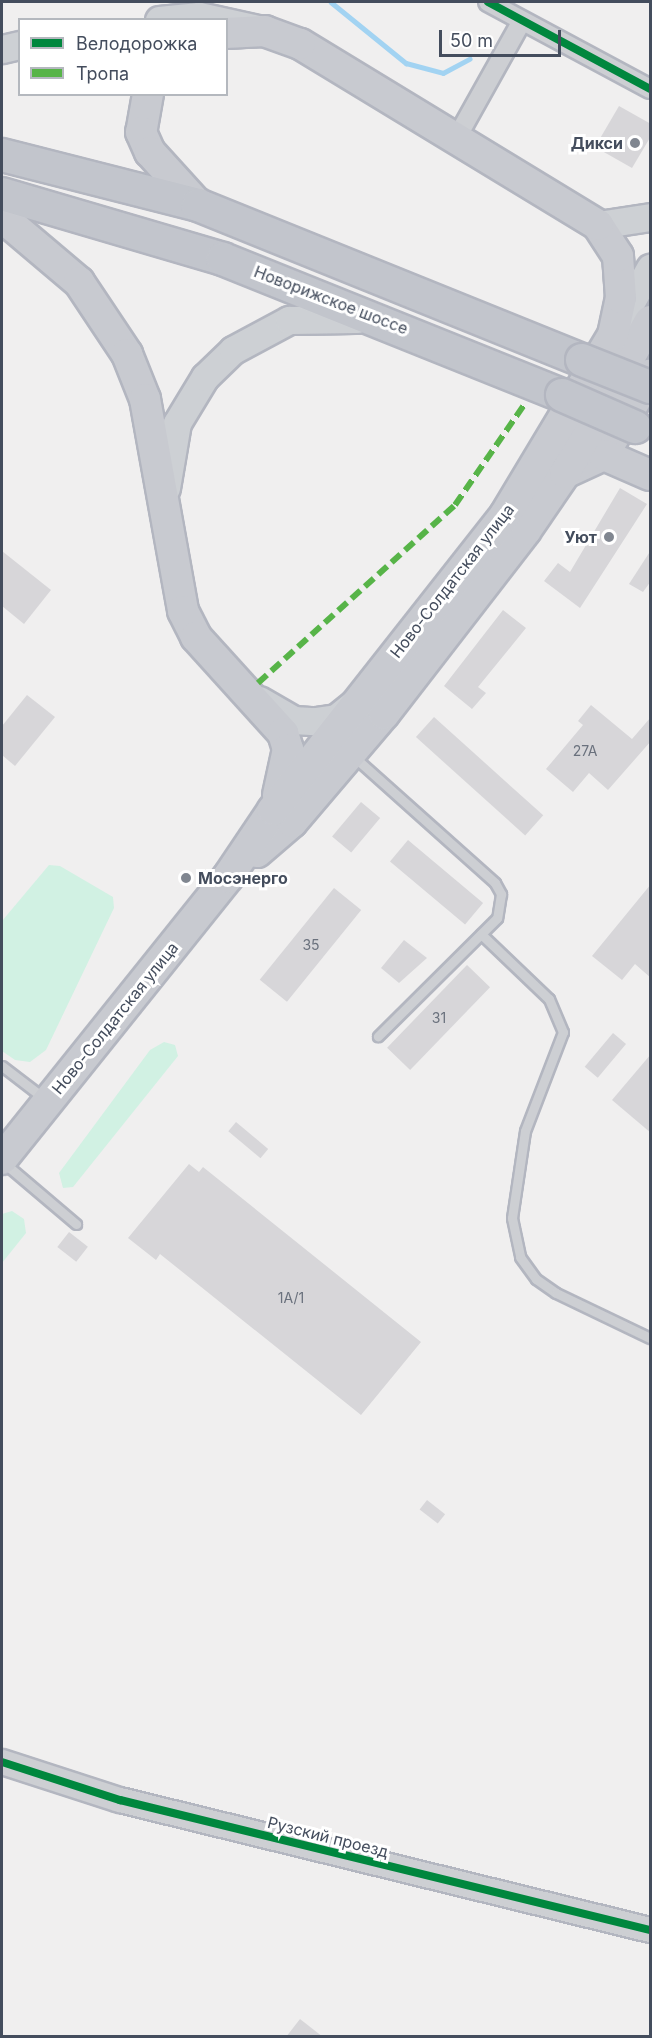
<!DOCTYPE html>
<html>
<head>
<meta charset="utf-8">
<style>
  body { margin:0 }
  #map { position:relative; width:652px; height:2038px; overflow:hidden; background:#f0efef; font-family:Inter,sans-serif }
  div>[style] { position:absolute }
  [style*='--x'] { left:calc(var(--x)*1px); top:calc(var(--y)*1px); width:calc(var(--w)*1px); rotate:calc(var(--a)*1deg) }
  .green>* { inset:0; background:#d1f1e3 }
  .stream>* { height:4.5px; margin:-2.25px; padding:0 2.25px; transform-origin:2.25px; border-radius:2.25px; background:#a2d3f2 }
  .building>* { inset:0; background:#d7d6d9; transform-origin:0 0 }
  .roads { filter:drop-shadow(2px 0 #b3b6c0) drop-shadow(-2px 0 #b3b6c0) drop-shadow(0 2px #b3b6c0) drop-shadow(0 -2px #b3b6c0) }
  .service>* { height:9px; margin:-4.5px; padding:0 4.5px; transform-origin:4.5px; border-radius:4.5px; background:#cdcfd3 }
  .minor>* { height:18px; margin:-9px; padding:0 9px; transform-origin:9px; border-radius:9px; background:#cdcfd3 }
  .tertiary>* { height:24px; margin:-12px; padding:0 12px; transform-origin:12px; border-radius:12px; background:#cdcfd3 }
  .secondary>* { height:27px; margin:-13.5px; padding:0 13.5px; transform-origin:13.5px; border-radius:13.5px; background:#cdd0d4 }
  .primary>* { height:30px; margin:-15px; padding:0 15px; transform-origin:15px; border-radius:15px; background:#c8cad0 }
  .trunk>* { height:32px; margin:-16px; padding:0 16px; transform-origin:16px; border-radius:16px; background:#c2c5cc }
  .bridges { filter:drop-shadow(2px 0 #b3b6c0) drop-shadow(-2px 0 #b3b6c0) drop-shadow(0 2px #b3b6c0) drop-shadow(0 -2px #b3b6c0) }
  .trunk-bridge>* { height:32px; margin:-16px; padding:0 16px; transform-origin:16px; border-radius:16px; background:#c2c5cc }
  .quiet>* { height:6px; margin-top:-3px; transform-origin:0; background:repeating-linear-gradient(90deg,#57b448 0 12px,transparent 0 18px) }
  .cycleway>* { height:8px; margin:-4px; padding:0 4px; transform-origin:4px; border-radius:4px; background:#00873e }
  .dots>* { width:16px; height:16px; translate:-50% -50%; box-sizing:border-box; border:3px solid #fff; border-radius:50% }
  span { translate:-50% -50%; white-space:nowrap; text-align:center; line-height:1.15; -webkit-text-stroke:6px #fff; paint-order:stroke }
  .number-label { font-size:14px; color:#6a717d }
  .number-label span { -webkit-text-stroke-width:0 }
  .poi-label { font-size:16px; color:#444d5d; font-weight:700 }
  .right { translate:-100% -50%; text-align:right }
  .left { translate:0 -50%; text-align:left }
  .street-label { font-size:16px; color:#444d5d }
  .frame { position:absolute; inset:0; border:3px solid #444d5d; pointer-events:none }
  .legend { position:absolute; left:18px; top:18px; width:210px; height:78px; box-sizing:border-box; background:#fff; border:2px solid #b4b8be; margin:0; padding:8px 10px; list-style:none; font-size:18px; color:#444d5d }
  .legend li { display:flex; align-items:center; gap:12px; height:30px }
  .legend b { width:30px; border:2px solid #b4b8be }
  .scale { position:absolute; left:439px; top:30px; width:122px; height:27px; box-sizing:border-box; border:3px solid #444d5d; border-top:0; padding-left:8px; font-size:18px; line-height:21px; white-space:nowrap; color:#444d5d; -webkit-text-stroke:4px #fff; paint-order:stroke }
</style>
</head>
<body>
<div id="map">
  <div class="green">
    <i style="clip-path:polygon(49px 865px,60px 866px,113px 897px,114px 908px,46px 1050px,30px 1062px,15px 1060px,2px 1051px,2px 921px)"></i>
    <i style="clip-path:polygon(164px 1042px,175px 1045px,178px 1056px,73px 1187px,63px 1188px,59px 1173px,150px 1050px)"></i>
    <i style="clip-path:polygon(12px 1211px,24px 1219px,26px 1233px,2px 1263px,2px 1214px)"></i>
  </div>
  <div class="stream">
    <i style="--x:331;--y:2;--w:97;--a:39.1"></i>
    <i style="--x:406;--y:63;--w:38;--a:15"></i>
    <i style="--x:443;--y:73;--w:30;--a:-28"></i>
  </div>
  <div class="building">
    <i style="clip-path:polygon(619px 106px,651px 124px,651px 136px,632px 168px,595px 147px)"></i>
    <i style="clip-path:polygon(620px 488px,647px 504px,580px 608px,544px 581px,558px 563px,570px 572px)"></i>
    <i style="clip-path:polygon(651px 550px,651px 581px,643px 592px,629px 584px)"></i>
    <i style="clip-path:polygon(2px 551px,51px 590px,24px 624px,2px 606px)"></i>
    <i style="clip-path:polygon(503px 610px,526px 628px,478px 687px,486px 693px,472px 709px,444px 686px)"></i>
    <i style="clip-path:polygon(27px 695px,55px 717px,15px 766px,2px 755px,2px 726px)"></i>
    <i style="clip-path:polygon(591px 705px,632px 739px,651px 717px,651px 741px,608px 790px,589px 773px,573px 792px,546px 769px,583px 725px,578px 721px)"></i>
    <i style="left:434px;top:717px;width:147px;height:27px;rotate:42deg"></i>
    <i style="left:361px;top:802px;width:25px;height:45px;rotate:40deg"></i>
    <i style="left:408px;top:840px;width:98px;height:28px;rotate:40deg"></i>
    <i style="clip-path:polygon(651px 884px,651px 978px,635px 964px,622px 980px,592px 956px)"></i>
    <i style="left:334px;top:888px;width:35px;height:118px;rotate:39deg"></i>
    <i style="clip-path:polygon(404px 940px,427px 958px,399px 983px,381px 968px)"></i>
    <i style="left:467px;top:965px;width:32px;height:115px;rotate:44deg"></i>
    <i style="left:613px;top:1033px;width:17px;height:44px;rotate:40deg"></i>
    <i style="clip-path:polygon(651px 1054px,651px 1133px,612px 1100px)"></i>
    <i style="left:236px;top:1122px;width:42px;height:12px;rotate:40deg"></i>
    <i style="clip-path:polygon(189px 1164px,199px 1172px,203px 1167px,421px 1342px,361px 1415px,160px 1254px,156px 1260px,128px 1238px)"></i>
    <i style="left:69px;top:1232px;width:24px;height:19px;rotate:38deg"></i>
    <i style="left:427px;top:1500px;width:23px;height:12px;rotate:38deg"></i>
    <i style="clip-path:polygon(300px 2019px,323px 2037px,286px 2037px)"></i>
  </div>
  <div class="roads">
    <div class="service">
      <i style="--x:352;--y:755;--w:192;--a:41.8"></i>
      <i style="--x:495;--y:883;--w:13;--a:61"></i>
      <i style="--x:501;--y:894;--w:24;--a:99"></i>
      <i style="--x:497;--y:918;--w:168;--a:135.2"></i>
      <i style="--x:481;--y:934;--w:94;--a:43.7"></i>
      <i style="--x:549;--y:999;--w:36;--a:67"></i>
      <i style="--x:563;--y:1032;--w:106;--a:111"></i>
      <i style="--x:525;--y:1131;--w:88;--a:98.5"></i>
      <i style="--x:512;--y:1218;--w:40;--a:78"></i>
      <i style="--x:520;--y:1257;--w:27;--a:54"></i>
      <i style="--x:536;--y:1279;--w:24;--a:35"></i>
      <i style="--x:556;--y:1293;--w:104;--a:25.6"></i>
      <i style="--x:2;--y:1066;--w:54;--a:37.5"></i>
      <i style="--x:3;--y:1162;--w:96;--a:40.3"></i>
    </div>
    <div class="minor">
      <i style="--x:488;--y:2;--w:184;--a:28.2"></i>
      <i style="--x:456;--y:139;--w:135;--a:-60.8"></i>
    </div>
    <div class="tertiary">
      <i style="--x:2;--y:1762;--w:124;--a:17.9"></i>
      <i style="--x:120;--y:1800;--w:546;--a:13.78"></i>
    </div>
    <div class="secondary">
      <i style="--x:159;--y:20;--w:40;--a:-5.7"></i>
      <i style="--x:199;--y:16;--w:60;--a:12.4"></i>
      <i style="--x:2;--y:49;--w:18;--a:-13"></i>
      <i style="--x:598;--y:225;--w:53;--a:-8.7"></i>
      <i style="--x:617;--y:327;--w:68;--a:-60.8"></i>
      <i style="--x:166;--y:488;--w:66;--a:-80.4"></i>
      <i style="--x:177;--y:423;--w:54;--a:-58.7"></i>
      <i style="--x:205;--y:377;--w:39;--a:-44"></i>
      <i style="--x:233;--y:350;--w:64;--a:-28.2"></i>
      <i style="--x:289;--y:320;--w:68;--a:-0.8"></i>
      <i style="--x:259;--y:700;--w:39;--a:30"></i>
      <i style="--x:293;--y:720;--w:22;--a:3"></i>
      <i style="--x:315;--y:721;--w:21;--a:-8"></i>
      <i style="--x:336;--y:718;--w:26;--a:-39"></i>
    </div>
    <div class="primary">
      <i style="--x:148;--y:94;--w:39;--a:100"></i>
      <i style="--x:141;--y:132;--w:22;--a:66"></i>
      <i style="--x:150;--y:152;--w:72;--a:47.8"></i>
      <i style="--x:2;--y:217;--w:101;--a:40.2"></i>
      <i style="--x:79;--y:282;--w:87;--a:56.3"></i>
      <i style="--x:127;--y:354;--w:48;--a:68.2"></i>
      <i style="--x:145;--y:399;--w:215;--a:79.8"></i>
      <i style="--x:183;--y:611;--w:29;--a:63"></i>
      <i style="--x:196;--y:637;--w:130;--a:47.8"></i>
      <i style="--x:283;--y:733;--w:17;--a:73"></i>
      <i style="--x:288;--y:749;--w:47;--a:102.3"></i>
      <i style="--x:611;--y:442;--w:78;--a:-59.8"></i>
      <i style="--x:565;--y:473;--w:43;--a:-24.8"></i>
      <i style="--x:604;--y:455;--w:50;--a:23.5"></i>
      <i style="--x:257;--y:852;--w:46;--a:-40.6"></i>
      <i style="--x:292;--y:822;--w:142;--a:-49.6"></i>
      <i style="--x:384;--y:714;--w:232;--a:-52.3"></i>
      <i style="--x:526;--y:530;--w:69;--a:-55.6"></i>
      <i style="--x:565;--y:473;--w:174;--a:-60.8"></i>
      <i style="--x:2;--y:1159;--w:361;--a:-51.3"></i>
      <i style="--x:228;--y:877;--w:81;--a:-56.1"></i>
      <i style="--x:273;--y:810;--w:375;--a:-51.8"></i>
      <i style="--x:505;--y:515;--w:210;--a:-59"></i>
      <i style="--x:613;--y:335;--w:38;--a:-78"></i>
      <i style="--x:621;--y:298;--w:42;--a:-94.1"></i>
      <i style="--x:618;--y:256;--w:37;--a:-123"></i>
      <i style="--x:598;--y:225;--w:349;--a:-148.7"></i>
      <i style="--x:300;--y:44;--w:37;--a:-160"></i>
      <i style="--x:265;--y:31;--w:39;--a:177"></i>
    </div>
    <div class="trunk">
      <i style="--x:2;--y:155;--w:202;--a:14.3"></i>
      <i style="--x:198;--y:205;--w:414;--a:22"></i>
      <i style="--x:2;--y:194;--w:230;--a:16.4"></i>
      <i style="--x:223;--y:259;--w:365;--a:21.9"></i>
    </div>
  </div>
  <div class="bridges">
    <div class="trunk-bridge">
      <i style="--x:582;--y:360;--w:73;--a:21.7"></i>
      <i style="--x:562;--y:395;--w:80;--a:23.7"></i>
    </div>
  </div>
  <div class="quiet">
    <i style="--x:258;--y:683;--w:266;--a:-42.1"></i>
    <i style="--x:455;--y:505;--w:121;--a:-55.4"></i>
  </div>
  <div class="cycleway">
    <i style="--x:488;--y:2;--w:184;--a:28.2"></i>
    <i style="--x:2;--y:1762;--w:124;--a:17.9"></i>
    <i style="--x:120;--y:1800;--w:546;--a:13.78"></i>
  </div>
  <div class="dots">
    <i style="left:635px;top:143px;background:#808690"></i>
    <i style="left:609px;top:537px;background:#808690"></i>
    <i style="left:186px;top:878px;background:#808690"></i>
  </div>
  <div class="number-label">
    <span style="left:585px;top:751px">27А</span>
    <span style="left:311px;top:945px">35</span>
    <span style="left:439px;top:1018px">31</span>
    <span style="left:291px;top:1298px">1А/1</span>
  </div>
  <div class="poi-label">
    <span class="right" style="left:623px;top:143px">Дикси</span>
    <span class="right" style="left:597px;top:537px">Уют</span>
    <span class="left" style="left:198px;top:878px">Мосэнерго</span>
  </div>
  <div class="street-label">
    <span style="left:331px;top:300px;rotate:21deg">Новорижское шоссе</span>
    <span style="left:452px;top:581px;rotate:-52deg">Ново-Солдатская улица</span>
    <span style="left:115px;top:1018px;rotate:-51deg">Ново-Солдатская улица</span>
    <span style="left:328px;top:1837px;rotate:14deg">Рузский проезд</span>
  </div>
  <div class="frame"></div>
  <ul class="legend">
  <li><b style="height:8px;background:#00873e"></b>Велодорожка</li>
  <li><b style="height:8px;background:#57b448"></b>Тропа</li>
  </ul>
  <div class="scale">50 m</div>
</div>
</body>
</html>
